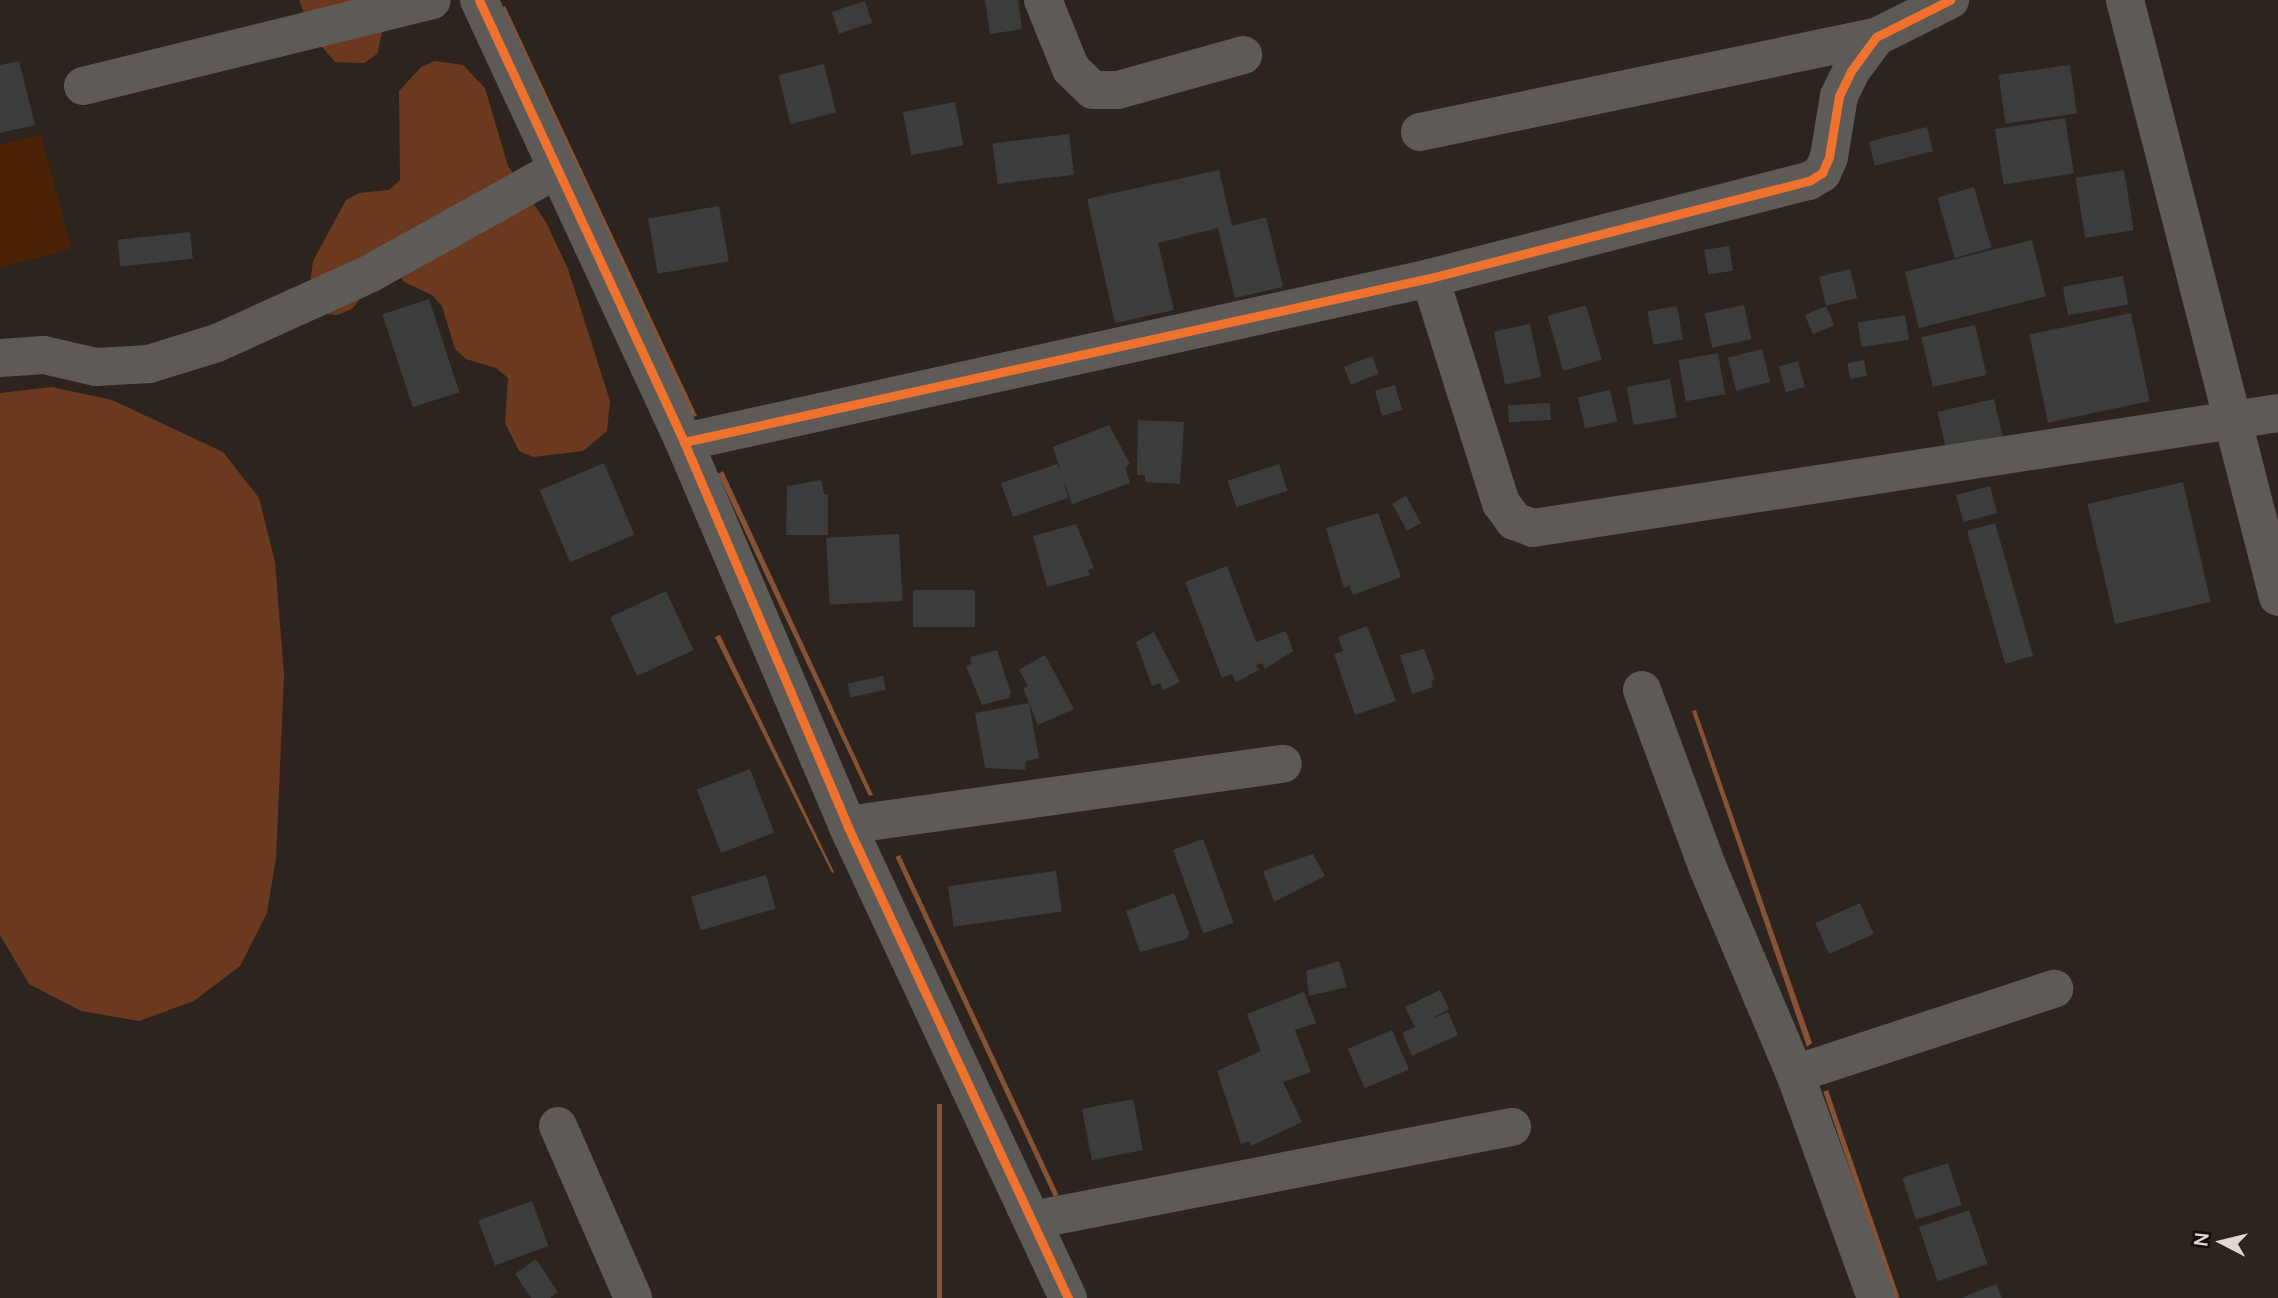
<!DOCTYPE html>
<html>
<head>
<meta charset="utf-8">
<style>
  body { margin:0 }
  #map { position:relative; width:2278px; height:1298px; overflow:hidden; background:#2e241f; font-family:Manrope,sans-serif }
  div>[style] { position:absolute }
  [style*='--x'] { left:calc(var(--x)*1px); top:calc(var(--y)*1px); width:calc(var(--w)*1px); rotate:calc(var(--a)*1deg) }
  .green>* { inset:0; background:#4c2206 }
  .forest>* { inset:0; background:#6b3a1e }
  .water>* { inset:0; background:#875336; transform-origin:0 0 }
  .building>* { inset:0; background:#3a3d3c; transform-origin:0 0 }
  .minor>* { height:38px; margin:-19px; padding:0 19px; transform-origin:19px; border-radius:19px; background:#5e5a58 }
  .cycleway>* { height:9px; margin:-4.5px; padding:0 4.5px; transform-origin:4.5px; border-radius:4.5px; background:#ef722f }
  span { translate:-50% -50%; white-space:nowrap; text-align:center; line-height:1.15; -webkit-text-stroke:7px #160e0a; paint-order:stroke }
  .north { position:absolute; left:2187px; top:1207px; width:70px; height:70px; -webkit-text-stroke:5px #160e0a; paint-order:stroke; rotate:277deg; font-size:19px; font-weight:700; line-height:28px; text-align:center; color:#e2d6d0 }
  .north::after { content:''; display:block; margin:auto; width:24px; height:32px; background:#e2d6d0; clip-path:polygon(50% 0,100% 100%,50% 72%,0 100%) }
</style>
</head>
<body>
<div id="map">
  <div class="green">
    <i style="clip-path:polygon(41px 134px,71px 249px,0 268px,0 145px)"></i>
  </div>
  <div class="forest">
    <i style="clip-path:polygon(299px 0,390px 0,377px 54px,364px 63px,335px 62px,314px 38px)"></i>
    <i style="clip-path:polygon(435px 61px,463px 65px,485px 88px,508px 166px,546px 222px,568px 269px,610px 401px,607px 431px,583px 451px,533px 457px,519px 451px,505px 423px,508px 378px,496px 368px,466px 359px,455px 349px,442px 306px,432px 295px,404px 282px,396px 269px,381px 273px,352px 309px,337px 315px,323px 314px,309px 290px,313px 261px,346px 200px,359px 193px,389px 190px,400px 180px,399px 91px,421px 67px)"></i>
    <i style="clip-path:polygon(52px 387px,112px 400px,223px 452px,259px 498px,275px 562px,284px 675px,276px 858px,267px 913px,240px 966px,194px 1001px,139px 1021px,81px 1011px,29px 984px,0 935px,0 393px)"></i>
  </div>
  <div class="water">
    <i style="clip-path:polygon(505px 6px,697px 416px,691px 417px,501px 8px)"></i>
    <i style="clip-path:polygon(723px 471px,873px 795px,869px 796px,718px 474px)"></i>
    <i style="clip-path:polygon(720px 635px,834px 872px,832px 873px,715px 637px)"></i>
    <i style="clip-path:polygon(1696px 710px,1812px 1043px,1807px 1047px,1692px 711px)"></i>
    <i style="left:900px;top:855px;width:375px;height:5px;rotate:65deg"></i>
    <i style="left:1828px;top:1090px;width:219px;height:5px;rotate:71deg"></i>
    <i style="left:937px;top:1104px;width:5px;height:212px"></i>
  </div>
  <div class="building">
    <i style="clip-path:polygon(985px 0,1018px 0,1022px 29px,990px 34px)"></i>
    <i style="left:865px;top:1px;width:23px;height:35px;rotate:72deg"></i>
    <i style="clip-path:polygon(19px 61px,35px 125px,0 133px,0 65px)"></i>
    <i style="left:824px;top:64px;width:50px;height:47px;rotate:76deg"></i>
    <i style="left:2070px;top:65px;width:49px;height:72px;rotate:82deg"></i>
    <i style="left:955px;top:102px;width:44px;height:53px;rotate:79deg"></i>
    <i style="left:2065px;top:118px;width:56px;height:71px;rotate:81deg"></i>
    <i style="left:1927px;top:127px;width:25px;height:60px;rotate:76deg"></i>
    <i style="left:1069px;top:134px;width:41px;height:77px;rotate:83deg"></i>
    <i style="clip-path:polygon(1219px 170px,1232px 226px,1266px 217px,1283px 287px,1235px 298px,1218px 228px,1158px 243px,1174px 310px,1115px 323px,1087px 199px)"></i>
    <i style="left:2124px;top:170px;width:61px;height:49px;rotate:81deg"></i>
    <i style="left:1974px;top:187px;width:63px;height:38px;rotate:74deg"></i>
    <i style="left:719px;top:206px;width:56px;height:72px;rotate:80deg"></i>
    <i style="left:190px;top:232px;width:27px;height:73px;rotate:84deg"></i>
    <i style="left:2032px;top:240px;width:58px;height:131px;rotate:76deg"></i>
    <i style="left:1729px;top:246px;width:25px;height:25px;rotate:81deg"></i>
    <i style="left:1850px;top:269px;width:30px;height:32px;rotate:76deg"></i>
    <i style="left:2123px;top:276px;width:29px;height:61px;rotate:80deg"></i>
    <i style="left:429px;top:299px;width:98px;height:49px;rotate:72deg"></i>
    <i style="left:1586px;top:305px;width:57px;height:40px;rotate:74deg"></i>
    <i style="left:1744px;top:305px;width:35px;height:40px;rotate:78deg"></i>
    <i style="left:1677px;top:306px;width:34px;height:30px;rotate:80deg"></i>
    <i style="left:1826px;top:306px;width:21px;height:23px;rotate:67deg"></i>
    <i style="left:2131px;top:313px;width:90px;height:104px;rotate:78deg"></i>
    <i style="left:1905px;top:315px;width:25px;height:48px;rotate:81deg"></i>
    <i style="left:1530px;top:324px;width:54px;height:37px;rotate:78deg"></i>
    <i style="left:1975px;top:325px;width:51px;height:55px;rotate:77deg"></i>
    <i style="left:1762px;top:349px;width:34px;height:35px;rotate:76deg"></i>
    <i style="left:1718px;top:353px;width:42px;height:40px;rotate:80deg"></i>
    <i style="left:1372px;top:356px;width:19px;height:30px;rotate:69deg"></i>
    <i style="left:1864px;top:360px;width:16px;height:17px;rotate:79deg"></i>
    <i style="left:1798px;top:361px;width:27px;height:20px;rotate:75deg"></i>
    <i style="left:1670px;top:379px;width:39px;height:44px;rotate:80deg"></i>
    <i style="left:1395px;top:385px;width:26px;height:21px;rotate:74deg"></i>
    <i style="left:1610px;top:390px;width:32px;height:33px;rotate:77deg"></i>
    <i style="left:1994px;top:399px;width:41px;height:58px;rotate:77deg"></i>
    <i style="left:1550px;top:403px;width:17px;height:42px;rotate:87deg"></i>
    <i style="clip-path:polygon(1138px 420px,1184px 422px,1180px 484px,1145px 482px,1145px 475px,1137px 475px)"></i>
    <i style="clip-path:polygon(1109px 425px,1130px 464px,1125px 467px,1130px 483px,1072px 504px,1063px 478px,1068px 498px,1013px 517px,1001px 483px,1057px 464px,1061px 472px,1053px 447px)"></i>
    <i style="left:604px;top:463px;width:78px;height:70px;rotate:67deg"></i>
    <i style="left:1279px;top:464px;width:28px;height:54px;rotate:72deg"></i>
    <i style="clip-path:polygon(821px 480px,824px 494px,828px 494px,828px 535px,786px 535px,787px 486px)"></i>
    <i style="left:2183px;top:482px;width:123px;height:98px;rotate:77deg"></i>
    <i style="left:1990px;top:486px;width:28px;height:35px;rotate:75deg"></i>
    <i style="left:1406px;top:496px;width:31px;height:16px;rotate:61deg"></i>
    <i style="clip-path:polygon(1378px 513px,1401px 577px,1353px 595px,1349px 586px,1344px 588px,1326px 528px)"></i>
    <i style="left:1995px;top:523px;width:138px;height:29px;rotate:74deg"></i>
    <i style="clip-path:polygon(1076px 524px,1094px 568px,1088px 570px,1090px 575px,1047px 587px,1033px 536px)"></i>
    <i style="left:899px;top:534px;width:67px;height:73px;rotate:87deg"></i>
    <i style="clip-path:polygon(1227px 566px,1256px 642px,1286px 631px,1293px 651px,1265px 669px,1262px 663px,1256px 665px,1259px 670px,1236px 682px,1232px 674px,1222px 678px,1185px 582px)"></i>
    <i style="left:913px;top:590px;width:62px;height:37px"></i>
    <i style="left:666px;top:591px;width:65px;height:62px;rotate:65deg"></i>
    <i style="clip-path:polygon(1367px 626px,1396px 701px,1355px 715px,1334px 654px,1343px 651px,1338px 637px)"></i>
    <i style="clip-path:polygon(1154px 632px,1180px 682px,1163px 690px,1160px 683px,1152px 686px,1136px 642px)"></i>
    <i style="clip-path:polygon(1424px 649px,1435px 679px,1431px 681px,1433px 687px,1412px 694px,1400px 655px)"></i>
    <i style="clip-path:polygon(997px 650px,1011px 693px,1009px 698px,982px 705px,966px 666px,971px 664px,970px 657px)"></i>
    <i style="clip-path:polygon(1045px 655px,1074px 709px,1038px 725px,1029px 703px,1039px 758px,1026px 761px,1025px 770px,985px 768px,975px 713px,1029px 703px,1023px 688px,1028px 686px,1019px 670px)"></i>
    <i style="left:883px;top:676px;width:14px;height:36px;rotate:78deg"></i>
    <i style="left:750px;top:769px;width:68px;height:57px;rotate:69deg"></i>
    <i style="left:1203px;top:839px;width:89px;height:32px;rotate:70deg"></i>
    <i style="clip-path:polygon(1313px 854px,1325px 876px,1274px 902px,1263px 871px)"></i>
    <i style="left:1056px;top:871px;width:41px;height:109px;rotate:82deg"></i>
    <i style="left:766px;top:875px;width:35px;height:78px;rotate:74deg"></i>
    <i style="clip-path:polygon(1174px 893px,1189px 933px,1187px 939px,1140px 952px,1126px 911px)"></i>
    <i style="left:1860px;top:903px;width:34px;height:49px;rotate:66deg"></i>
    <i style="clip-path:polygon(1339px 961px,1347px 987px,1309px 996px,1306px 971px)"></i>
    <i style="clip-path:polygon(1440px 990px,1449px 1009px,1429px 1020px,1448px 1012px,1458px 1035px,1412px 1056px,1402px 1033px,1415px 1027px,1405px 1007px)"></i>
    <i style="clip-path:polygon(1304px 992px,1316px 1023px,1295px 1030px,1311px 1072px,1283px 1082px,1302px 1122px,1251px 1146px,1249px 1141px,1241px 1144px,1217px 1071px,1261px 1051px,1247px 1014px)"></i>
    <i style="left:1392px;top:1030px;width:43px;height:48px;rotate:67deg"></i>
    <i style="left:1133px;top:1099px;width:52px;height:52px;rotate:79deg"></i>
    <i style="left:1948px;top:1163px;width:44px;height:48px;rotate:72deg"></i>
    <i style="left:532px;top:1201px;width:48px;height:57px;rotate:70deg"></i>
    <i style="left:1969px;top:1210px;width:57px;height:53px;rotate:71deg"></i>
    <i style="clip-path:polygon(536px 1259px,558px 1292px,550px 1298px,531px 1298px,515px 1274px)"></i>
    <i style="clip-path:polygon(1996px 1284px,2002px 1298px,1961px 1298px)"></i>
  </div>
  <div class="minor">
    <i style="--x:479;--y:0;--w:487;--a:65.1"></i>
    <i style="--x:684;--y:442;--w:416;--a:66.9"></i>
    <i style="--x:847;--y:825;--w:522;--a:64.96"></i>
    <i style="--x:1043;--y:0;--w:74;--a:67.9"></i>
    <i style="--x:1071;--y:69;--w:30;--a:44"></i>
    <i style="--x:1093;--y:90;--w:25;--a:0"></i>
    <i style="--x:1118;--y:90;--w:130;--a:-15.6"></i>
    <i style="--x:2125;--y:0;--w:616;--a:75.63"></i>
    <i style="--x:83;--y:86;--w:359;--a:-13.8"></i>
    <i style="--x:1420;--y:132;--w:466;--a:-11.8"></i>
    <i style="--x:1876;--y:37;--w:83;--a:-26.6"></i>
    <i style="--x:1430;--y:278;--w:236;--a:72.5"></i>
    <i style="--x:1501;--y:503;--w:22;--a:54"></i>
    <i style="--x:1514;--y:521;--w:20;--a:20"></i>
    <i style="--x:1533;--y:528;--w:754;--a:-8.78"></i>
    <i style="--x:0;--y:358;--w:44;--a:-3.9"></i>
    <i style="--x:44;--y:355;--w:53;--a:13"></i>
    <i style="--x:96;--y:367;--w:53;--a:-3.2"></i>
    <i style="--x:149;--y:364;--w:71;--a:-17.2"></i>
    <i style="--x:217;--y:343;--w:169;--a:-24.4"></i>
    <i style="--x:371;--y:273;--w:214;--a:-29.1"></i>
    <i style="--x:684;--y:442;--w:764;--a:-12.4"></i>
    <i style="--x:1430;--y:278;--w:391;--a:-14.4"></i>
    <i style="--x:1809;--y:181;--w:15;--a:-32"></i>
    <i style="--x:1822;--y:173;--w:17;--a:-66"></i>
    <i style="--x:1829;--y:157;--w:62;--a:-80.7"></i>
    <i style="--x:1839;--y:96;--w:28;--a:-64"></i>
    <i style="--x:1851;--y:71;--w:42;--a:-53.7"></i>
    <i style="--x:1642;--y:690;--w:188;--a:69.7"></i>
    <i style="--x:1707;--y:866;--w:226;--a:67.1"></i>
    <i style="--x:1795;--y:1074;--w:238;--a:70.1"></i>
    <i style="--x:847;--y:825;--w:440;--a:-8"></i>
    <i style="--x:1795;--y:1074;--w:273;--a:-18.2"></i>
    <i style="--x:558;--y:1126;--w:188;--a:66.4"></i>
    <i style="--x:1033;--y:1220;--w:488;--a:-11"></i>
  </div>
  <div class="cycleway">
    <i style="--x:479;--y:0;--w:487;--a:65.1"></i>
    <i style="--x:684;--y:442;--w:416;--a:66.9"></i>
    <i style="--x:847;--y:825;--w:522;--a:64.96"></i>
    <i style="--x:684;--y:442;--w:764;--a:-12.4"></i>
    <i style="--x:1430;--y:278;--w:391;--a:-14.4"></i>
    <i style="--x:1809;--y:181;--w:15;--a:-32"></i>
    <i style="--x:1822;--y:173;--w:17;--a:-66"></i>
    <i style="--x:1829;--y:157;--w:62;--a:-80.7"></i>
    <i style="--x:1839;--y:96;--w:28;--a:-64"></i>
    <i style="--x:1851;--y:71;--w:42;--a:-53.7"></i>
    <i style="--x:1876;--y:37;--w:83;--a:-26.6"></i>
  </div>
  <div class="north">N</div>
</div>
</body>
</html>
